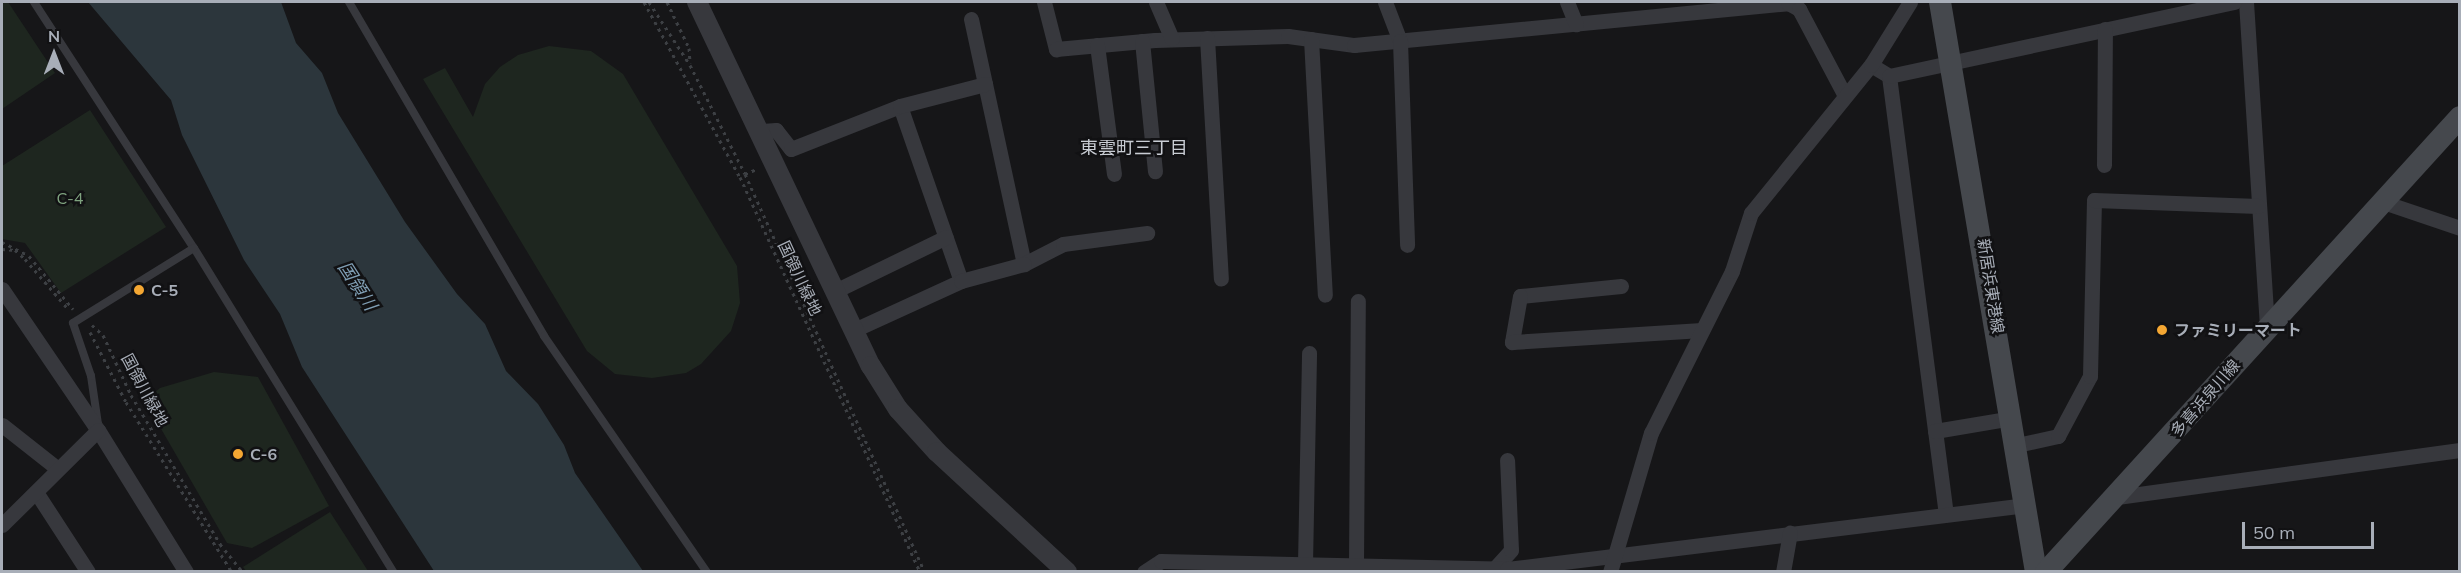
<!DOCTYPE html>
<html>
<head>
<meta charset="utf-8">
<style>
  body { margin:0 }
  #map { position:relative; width:2461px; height:573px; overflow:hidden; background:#161618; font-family:Mulish,"Noto Sans JP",sans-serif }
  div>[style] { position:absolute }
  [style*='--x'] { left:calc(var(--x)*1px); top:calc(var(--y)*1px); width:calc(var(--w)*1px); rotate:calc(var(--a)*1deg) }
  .green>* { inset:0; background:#1e261f }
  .water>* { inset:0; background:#2c363c }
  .path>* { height:3px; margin-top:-1.5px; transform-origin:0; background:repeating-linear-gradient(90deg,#3d4044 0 3px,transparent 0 7.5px) }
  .service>* { height:8px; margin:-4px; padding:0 4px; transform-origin:4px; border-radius:4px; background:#37383d }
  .minor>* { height:15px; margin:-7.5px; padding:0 7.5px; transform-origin:7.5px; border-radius:7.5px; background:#37383d }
  .tertiary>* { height:20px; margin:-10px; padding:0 10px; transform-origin:10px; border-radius:10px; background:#37383d }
  .secondary>* { height:22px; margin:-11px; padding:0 11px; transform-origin:11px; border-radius:11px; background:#45484d }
  .dots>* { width:16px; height:16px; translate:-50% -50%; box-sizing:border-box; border:3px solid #111113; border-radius:50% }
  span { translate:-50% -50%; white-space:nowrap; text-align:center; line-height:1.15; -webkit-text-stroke:5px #111113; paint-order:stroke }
  .park-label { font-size:16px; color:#7fa37f }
  .street-label { font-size:16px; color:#a8aeb8 }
  .poi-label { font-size:16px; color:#a8aeb8; font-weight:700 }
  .left { translate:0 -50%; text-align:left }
  .neighbourhood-label { font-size:18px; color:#c9cdd4 }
  .water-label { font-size:18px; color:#7f9eb4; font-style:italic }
  .frame { position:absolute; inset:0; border:3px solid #a8aeb8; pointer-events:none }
  .north { position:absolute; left:24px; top:24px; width:60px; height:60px; -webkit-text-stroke:4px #111113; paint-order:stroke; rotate:0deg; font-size:16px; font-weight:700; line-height:24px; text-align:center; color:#a8aeb8 }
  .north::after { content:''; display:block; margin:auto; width:21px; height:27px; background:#a8aeb8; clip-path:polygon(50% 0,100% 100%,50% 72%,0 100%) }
  .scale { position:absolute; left:2242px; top:522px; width:132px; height:27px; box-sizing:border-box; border:3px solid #a8aeb8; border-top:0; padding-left:8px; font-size:18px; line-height:21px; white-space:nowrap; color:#a8aeb8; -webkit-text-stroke:4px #111113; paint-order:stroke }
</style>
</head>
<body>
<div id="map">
  <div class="green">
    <i style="clip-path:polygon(2px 2px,8px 2px,55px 73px,2px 109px)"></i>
    <i style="clip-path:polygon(549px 46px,591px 51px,623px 74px,737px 266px,740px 303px,731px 331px,701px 364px,686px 373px,652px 378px,615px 374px,587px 351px,423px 79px,445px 68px,473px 117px,485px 84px,500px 67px,518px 55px)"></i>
    <i style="clip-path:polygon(90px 110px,166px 227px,61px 293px,25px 243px,2px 239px,2px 166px)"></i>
    <i style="clip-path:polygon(214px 372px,258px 377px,329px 506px,252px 548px,227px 543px,145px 401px,160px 388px)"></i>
    <i style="clip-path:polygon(330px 512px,368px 571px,246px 571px,243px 567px)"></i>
  </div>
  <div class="water">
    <i style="clip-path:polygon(88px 2px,281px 2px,296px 43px,322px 73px,338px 113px,405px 222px,457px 294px,485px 324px,506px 371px,538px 404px,564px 445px,575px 473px,643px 571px,434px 571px,302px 367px,280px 314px,244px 260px,182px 135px,171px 100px)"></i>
  </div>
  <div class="path">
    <i style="--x:644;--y:2;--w:200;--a:61.3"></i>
    <i style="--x:740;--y:177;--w:434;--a:65.5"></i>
    <i style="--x:649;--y:2;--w:75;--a:56.9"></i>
    <i style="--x:690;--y:65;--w:122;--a:63.2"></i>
    <i style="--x:745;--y:174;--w:437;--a:65.7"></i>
    <i style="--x:667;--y:2;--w:51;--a:64.4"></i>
    <i style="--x:689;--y:48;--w:15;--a:86"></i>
    <i style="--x:745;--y:174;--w:13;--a:-23"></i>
    <i style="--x:2;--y:242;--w:30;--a:27"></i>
    <i style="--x:29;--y:256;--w:69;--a:50.3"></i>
    <i style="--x:2;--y:249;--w:13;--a:4"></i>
    <i style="--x:15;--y:250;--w:13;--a:42"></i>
    <i style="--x:25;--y:259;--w:67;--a:49.2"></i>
    <i style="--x:92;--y:325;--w:15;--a:42"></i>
    <i style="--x:103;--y:335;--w:66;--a:65"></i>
    <i style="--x:131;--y:395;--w:174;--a:59.1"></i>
    <i style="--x:220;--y:544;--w:36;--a:51"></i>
    <i style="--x:90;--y:332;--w:79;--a:62.8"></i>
    <i style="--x:126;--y:402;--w:200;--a:58.1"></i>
  </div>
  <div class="service">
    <i style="--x:34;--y:2;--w:293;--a:57"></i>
    <i style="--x:194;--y:248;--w:380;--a:58.4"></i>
    <i style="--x:349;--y:2;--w:387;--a:59.7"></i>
    <i style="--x:544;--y:336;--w:287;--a:55.4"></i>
    <i style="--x:98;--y:424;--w:49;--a:-98.3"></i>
    <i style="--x:91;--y:376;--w:56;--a:-108.8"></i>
    <i style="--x:73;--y:323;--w:142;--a:-31.8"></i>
  </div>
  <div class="minor">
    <i style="--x:1044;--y:2;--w:49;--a:75.7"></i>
    <i style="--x:1056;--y:49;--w:99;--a:-5.2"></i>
    <i style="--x:1155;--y:40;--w:133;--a:-1.7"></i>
    <i style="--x:1288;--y:36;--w:67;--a:7.8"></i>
    <i style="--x:1354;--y:45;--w:436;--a:-5.5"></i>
    <i style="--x:1788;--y:3;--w:13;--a:29"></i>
    <i style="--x:1799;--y:9;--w:98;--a:62.1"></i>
    <i style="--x:1156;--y:2;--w:40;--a:66.6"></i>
    <i style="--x:1385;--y:2;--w:42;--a:69"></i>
    <i style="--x:1400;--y:41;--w:204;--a:88"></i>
    <i style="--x:1567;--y:2;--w:24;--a:68"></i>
    <i style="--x:2246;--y:2;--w:327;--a:86.3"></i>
    <i style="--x:971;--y:19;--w:251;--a:77.8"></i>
    <i style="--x:1024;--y:264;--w:44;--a:-27.1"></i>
    <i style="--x:1063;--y:244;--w:85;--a:-7.5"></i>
    <i style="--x:1207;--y:38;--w:241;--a:86.7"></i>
    <i style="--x:1311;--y:39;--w:256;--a:86.9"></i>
    <i style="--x:1142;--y:41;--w:131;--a:84.3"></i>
    <i style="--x:1097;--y:45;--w:130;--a:82.5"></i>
    <i style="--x:1871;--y:65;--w:21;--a:31"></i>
    <i style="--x:1889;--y:76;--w:442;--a:82.6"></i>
    <i style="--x:1889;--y:76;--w:353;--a:-12.1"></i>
    <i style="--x:900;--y:106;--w:185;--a:70.8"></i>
    <i style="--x:762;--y:131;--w:14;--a:-4"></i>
    <i style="--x:776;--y:130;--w:24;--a:52"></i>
    <i style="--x:791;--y:149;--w:117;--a:-21.5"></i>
    <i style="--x:900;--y:106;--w:88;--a:-14.5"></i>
    <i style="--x:2104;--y:165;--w:136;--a:-89.6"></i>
    <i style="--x:2383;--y:202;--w:81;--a:18.7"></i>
    <i style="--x:1621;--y:286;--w:101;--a:174.3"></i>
    <i style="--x:1520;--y:296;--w:47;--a:99.9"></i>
    <i style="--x:1512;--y:342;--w:190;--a:-3.6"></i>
    <i style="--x:2;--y:289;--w:171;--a:55.8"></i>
    <i style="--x:98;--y:430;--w:167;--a:58.2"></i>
    <i style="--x:835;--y:291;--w:123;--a:-25.9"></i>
    <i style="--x:854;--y:330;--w:118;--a:-24.6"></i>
    <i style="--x:961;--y:281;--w:65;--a:-15.1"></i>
    <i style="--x:2;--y:425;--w:71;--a:38.2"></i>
    <i style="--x:1935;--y:431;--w:79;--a:-9.5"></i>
    <i style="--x:2017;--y:445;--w:42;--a:-12.4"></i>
    <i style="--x:2058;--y:436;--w:68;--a:-61.9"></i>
    <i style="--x:2090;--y:376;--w:176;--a:-88.7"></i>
    <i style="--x:2094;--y:200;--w:164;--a:2.1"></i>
    <i style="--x:36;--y:492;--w:95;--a:57"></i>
    <i style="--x:2117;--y:497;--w:346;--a:-7.8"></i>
    <i style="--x:2;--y:525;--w:135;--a:-44.7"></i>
    <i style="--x:1305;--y:564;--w:211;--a:-88.9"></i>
    <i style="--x:1356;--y:565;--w:264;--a:-89.6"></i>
    <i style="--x:1494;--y:569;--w:25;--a:-48"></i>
    <i style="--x:1511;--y:550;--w:90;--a:-92.5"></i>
    <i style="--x:1144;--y:572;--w:20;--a:-33"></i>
    <i style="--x:1161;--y:561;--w:346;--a:1.3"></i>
    <i style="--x:1507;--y:569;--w:523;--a:-7.03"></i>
    <i style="--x:1610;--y:572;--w:145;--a:-73.6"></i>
    <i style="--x:1651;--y:433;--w:181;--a:-63.4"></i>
    <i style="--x:1732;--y:271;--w:61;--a:-71.9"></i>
    <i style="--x:1751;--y:213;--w:191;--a:-51"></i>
    <i style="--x:1871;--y:65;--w:74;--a:-58.2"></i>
    <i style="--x:1783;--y:572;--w:40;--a:-80"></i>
  </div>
  <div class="tertiary">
    <i style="--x:697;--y:2;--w:403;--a:64.5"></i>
    <i style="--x:871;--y:366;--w:51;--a:57.9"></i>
    <i style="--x:898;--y:409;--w:58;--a:47.8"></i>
    <i style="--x:937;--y:452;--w:177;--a:42.7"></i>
  </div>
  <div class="secondary">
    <i style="--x:1940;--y:2;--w:578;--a:80.44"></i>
    <i style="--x:2046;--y:572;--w:615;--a:-47.7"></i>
  </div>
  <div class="dots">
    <i style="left:139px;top:290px;background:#f4a733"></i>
    <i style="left:2162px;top:330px;background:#f4a733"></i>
    <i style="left:238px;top:454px;background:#f4a733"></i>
  </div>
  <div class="park-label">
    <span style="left:70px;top:198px">C-4</span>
  </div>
  <div class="street-label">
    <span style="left:800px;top:278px;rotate:65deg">国領川緑地</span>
    <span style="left:1991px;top:286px;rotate:81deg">新居浜東港線</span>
    <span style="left:145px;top:390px;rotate:62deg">国領川緑地</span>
    <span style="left:2205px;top:398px;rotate:-49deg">多喜浜泉川線</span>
  </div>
  <div class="poi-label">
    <span class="left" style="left:151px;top:290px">C-5</span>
    <span class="left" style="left:2174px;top:330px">ファミリーマート</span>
    <span class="left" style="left:250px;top:454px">C-6</span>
  </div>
  <div class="neighbourhood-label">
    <span style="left:1134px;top:148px">東雲町三丁目</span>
  </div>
  <div class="water-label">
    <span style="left:357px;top:286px;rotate:57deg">国領川</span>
  </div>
  <div class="frame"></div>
  <div class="north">N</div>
  <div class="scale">50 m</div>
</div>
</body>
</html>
